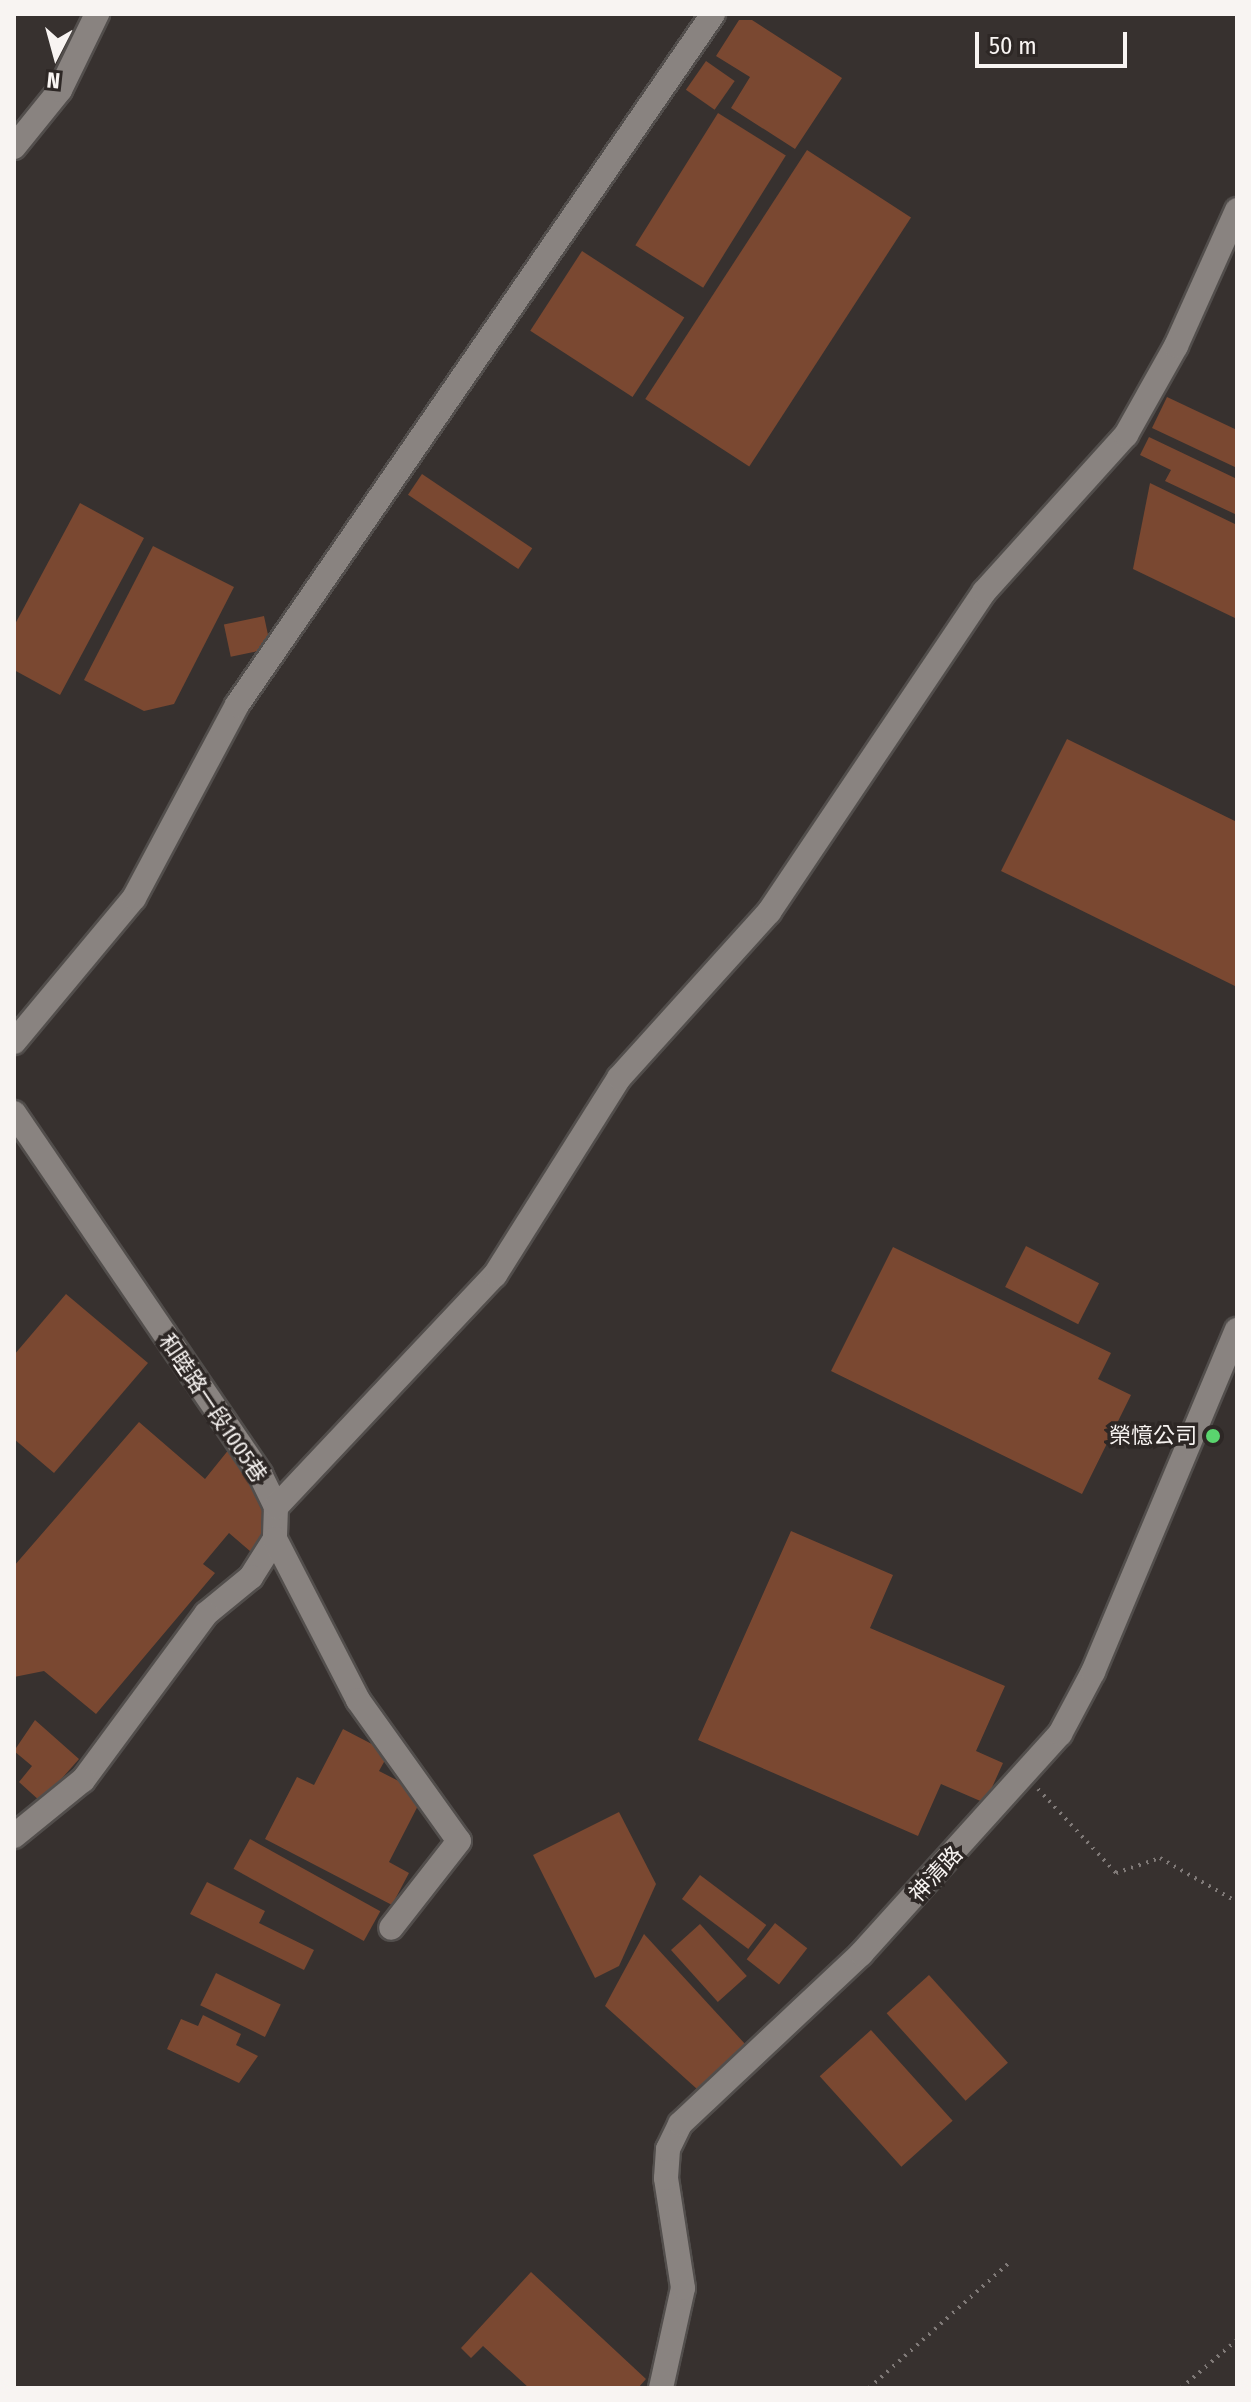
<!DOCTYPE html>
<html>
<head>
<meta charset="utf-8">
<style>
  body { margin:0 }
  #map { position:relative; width:1251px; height:2402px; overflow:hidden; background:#37312f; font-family:"Fira Sans Condensed","Noto Sans TC",sans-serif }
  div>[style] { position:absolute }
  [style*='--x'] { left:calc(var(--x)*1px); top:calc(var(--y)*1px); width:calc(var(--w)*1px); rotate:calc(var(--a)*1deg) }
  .building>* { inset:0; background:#7a4831; transform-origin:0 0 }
  .path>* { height:4px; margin-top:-2px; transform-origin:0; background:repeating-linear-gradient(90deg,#807a78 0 2px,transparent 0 8px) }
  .roads { filter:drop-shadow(2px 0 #524e4c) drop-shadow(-2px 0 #524e4c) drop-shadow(0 2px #524e4c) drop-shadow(0 -2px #524e4c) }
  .minor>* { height:24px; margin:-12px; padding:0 12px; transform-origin:12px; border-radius:12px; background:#898380 }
  .dots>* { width:22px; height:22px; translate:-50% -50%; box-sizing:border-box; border:4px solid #2d2725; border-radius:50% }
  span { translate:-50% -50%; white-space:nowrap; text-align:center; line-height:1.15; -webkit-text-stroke:7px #2d2725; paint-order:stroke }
  .street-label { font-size:22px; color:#f8f4f2 }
  .poi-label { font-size:22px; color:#f8f4f2 }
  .right { translate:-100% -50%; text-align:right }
  .frame { position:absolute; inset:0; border:16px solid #f8f4f2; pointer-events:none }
  .north { position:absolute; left:16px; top:16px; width:80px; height:80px; -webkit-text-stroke:6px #2d2725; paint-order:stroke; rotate:186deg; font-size:22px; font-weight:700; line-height:32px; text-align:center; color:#f8f4f2 }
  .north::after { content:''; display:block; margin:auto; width:28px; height:36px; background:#f8f4f2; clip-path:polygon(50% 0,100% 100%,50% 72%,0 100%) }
  .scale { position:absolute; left:975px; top:32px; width:152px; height:36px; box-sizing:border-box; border:4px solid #f8f4f2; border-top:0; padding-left:10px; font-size:24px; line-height:28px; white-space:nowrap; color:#f8f4f2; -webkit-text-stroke:6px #2d2725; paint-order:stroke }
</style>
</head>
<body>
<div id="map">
  <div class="building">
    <i style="clip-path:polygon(739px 20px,752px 20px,842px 78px,795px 149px,731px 108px,750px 77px,716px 56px)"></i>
    <i style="left:706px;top:61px;width:35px;height:35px;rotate:35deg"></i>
    <i style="left:718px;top:113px;width:80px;height:156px;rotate:32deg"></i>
    <i style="left:807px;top:150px;width:124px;height:297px;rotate:33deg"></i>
    <i style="left:582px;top:251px;width:122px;height:95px;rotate:33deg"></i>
    <i style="clip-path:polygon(1167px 397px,1237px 430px,1237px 468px,1152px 428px)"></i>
    <i style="clip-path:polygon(1149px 437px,1237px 479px,1237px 515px,1165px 481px,1171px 470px,1140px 455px)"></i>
    <i style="left:422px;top:474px;width:133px;height:25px;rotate:34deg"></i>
    <i style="clip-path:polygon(1150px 483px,1237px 525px,1237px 619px,1133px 569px)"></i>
    <i style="clip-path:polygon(80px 503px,144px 538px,60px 695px,14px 670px,14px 626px)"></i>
    <i style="clip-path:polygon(153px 546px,234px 587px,174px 704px,144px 711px,84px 680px)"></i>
    <i style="left:264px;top:616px;width:33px;height:41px;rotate:78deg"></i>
    <i style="clip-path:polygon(1067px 739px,1237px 822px,1237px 987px,1001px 871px)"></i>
    <i style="left:1026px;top:1246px;width:82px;height:46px;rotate:27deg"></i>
    <i style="clip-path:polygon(893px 1247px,1111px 1353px,1098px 1379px,1131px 1395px,1082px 1494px,831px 1371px)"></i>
    <i style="clip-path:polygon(66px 1294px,148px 1363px,54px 1473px,14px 1439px,14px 1355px)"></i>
    <i style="clip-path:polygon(139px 1422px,205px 1479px,230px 1448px,268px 1512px,257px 1557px,229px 1533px,203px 1564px,215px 1573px,96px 1714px,44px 1671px,14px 1677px,14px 1566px)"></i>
    <i style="clip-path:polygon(791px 1531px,893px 1575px,870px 1628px,1005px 1686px,976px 1751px,1003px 1763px,985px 1803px,941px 1784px,918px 1836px,698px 1740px)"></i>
    <i style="clip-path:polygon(35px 1720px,79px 1759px,41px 1802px,19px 1782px,32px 1766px,14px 1751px)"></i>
    <i style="clip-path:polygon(343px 1729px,389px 1753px,379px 1771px,424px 1794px,389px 1862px,409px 1873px,392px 1905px,265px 1839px,297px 1777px,314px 1785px)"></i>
    <i style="clip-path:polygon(619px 1812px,656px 1884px,619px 1966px,595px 1978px,533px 1855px)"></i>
    <i style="left:250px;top:1839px;width:149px;height:34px;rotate:29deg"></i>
    <i style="left:700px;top:1875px;width:83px;height:30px;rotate:37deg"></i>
    <i style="clip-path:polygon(207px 1882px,265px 1911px,259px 1923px,314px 1950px,304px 1970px,190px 1914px)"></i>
    <i style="left:775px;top:1923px;width:41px;height:46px;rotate:38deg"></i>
    <i style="left:700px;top:1924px;width:70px;height:39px;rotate:48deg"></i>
    <i style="clip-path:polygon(644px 1934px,746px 2045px,697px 2089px,605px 2006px)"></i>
    <i style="left:216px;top:1973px;width:72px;height:36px;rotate:26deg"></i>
    <i style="left:929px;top:1975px;width:118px;height:57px;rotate:48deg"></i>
    <i style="clip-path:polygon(203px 2015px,241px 2034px,236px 2045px,258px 2056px,239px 2083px,167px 2049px,181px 2019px,198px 2026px)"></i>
    <i style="left:871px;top:2030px;width:122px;height:69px;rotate:48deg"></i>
    <i style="clip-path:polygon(531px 2272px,646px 2379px,638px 2388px,529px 2388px,483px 2346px,471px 2358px,461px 2348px)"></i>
  </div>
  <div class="path">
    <i style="--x:1038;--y:1789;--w:115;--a:47.1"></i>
    <i style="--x:1116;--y:1873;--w:46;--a:-18.8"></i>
    <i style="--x:1160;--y:1858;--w:89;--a:29.7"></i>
    <i style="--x:869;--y:2388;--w:191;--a:-41.8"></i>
    <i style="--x:1181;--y:2388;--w:74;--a:-40.6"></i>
  </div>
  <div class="roads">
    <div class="minor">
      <i style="--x:14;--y:147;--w:73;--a:-51.1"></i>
      <i style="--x:60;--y:90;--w:85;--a:-64"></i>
      <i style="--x:14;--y:1042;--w:187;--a:-50.2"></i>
      <i style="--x:134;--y:898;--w:219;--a:-61.9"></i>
      <i style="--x:237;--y:705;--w:839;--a:-55.44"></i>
      <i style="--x:14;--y:1113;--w:437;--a:55.7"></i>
      <i style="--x:260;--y:1474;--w:37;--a:64"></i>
      <i style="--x:276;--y:1507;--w:32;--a:92"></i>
      <i style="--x:275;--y:1539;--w:45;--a:122.3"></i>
      <i style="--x:251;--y:1577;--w:58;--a:140.6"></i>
      <i style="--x:206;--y:1614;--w:207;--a:126.5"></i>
      <i style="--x:83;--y:1780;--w:89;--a:140.9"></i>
      <i style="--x:276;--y:1507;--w:319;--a:-46.7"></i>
      <i style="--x:495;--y:1275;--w:233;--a:-57.8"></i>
      <i style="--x:619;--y:1078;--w:224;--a:-47.9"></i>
      <i style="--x:769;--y:912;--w:386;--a:-56.1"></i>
      <i style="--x:984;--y:592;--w:212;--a:-47.9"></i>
      <i style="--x:1126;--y:435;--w:102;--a:-60.7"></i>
      <i style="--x:1176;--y:346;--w:149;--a:-65.8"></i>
      <i style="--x:275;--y:1539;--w:181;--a:62.7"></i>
      <i style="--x:358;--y:1700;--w:173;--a:54.4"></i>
      <i style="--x:459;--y:1841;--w:110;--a:128"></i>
      <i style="--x:661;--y:2388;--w:102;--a:-77.6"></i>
      <i style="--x:683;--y:2288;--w:111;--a:-98.8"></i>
      <i style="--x:666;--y:2178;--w:29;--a:-86"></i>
      <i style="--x:668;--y:2149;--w:28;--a:-64"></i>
      <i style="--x:680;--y:2124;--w:248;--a:-43.2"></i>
      <i style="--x:861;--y:1954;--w:297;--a:-47.9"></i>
      <i style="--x:1060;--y:1734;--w:70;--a:-62"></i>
      <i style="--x:1093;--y:1672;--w:371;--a:-67.2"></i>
    </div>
  </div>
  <div class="dots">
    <i style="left:1213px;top:1436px;background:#5ad56e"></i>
  </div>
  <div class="street-label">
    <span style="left:213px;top:1408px;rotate:56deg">和睦路一段1005巷</span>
    <span style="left:936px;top:1874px;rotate:-47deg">神清路</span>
  </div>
  <div class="poi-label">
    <span class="right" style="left:1197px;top:1436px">榮憶公司</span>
  </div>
  <div class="frame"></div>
  <div class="north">N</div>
  <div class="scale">50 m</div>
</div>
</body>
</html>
